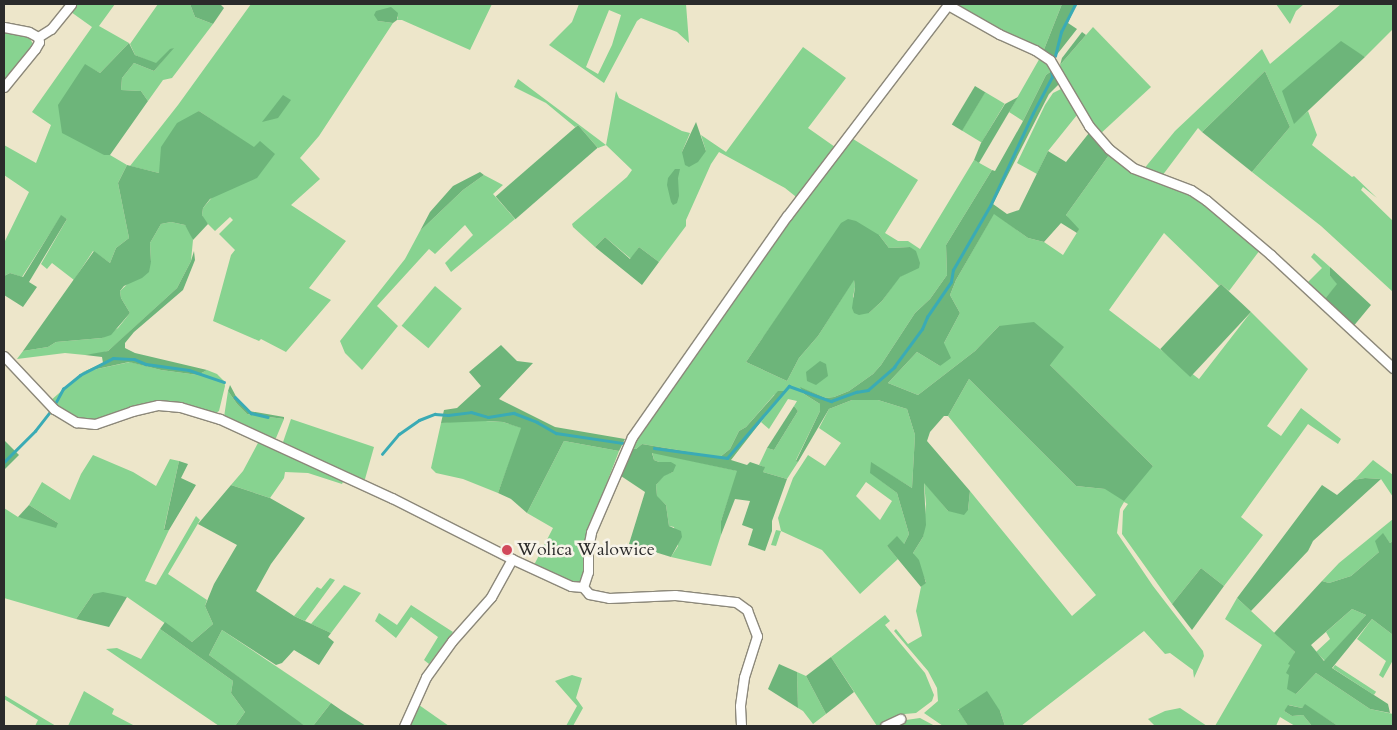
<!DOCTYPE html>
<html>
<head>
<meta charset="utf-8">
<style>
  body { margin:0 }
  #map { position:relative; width:1397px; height:730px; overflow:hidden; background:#ede6ca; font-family:Cardo,serif }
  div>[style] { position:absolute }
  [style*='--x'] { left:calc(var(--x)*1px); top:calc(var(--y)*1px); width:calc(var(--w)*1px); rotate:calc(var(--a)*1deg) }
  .green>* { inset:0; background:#87d390; transform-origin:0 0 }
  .forest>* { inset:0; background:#6db57a; transform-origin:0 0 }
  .stream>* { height:2.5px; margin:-1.25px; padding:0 1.25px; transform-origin:1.25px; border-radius:1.25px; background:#3aabb5 }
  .roads { filter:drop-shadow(1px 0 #8c887a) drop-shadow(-1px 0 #8c887a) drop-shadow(0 1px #8c887a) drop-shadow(0 -1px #8c887a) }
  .minor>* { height:9px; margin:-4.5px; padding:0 4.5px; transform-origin:4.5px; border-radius:4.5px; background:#fff }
  .dots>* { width:14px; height:14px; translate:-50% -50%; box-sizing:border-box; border:2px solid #f7f3e8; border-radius:50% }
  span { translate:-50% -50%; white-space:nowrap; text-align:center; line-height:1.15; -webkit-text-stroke:5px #f7f3e8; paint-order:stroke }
  .poi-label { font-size:18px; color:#2b2b2b }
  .left { translate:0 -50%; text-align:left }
  .frame { position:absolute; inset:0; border:5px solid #2b2b2b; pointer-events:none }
</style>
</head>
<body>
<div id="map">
  <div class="green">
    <i style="clip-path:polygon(75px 4px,115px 4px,99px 26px,129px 43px,100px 73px,85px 65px,77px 78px,104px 155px,110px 155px,127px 165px,118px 183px,129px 238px,116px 248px,110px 263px,93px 251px,74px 280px,52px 263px,47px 269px,41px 264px,67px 219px,61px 216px,22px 277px,10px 273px,4px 276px,4px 243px,29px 192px,4px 175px,4px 145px,36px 163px,51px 125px,32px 112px,92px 27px,71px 12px,39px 47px)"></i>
    <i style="clip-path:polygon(158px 4px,190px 4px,195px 17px,213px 24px,172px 78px,163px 80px,148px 101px,141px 91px,121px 90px,122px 78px,134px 63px,154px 71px,173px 48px,156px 64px,135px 55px,130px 44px)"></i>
    <i style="clip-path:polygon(251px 4px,492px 4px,470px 50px,402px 20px,397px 20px,398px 17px,387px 9px,378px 21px,393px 23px,319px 136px,300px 158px,320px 179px,291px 205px,346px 241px,309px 288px,331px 300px,286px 352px,261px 339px,259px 341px,213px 321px,231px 255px,235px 250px,219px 234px,233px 220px,230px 217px,215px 231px,204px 220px,202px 215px,203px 208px,254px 148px,199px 111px,159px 173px,130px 166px,178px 105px)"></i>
    <i style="clip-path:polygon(evenodd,579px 4px,686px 4px,689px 43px,677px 32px,641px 18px,637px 21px,604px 83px,549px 45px,572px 22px,579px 4px,609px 10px,621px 15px,612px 45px,598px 74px,586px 67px,609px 10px)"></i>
    <i style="clip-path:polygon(953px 4px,1062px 4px,1043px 52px,1004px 34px)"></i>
    <i style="clip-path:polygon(1276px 4px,1304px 4px,1296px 11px,1290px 24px)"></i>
    <i style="clip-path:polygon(1341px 4px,1393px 4px,1393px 29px,1365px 57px,1356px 52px,1294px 123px,1308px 111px,1317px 135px,1312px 145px,1352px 177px,1354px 176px,1377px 198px,1363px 187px,1361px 190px,1393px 221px,1393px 292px,1321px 226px,1252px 172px,1290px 127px,1265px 71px,1202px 132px,1198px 128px,1162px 176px,1143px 170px,1175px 131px,1262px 49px,1270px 64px)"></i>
    <i style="clip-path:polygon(1093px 27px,1151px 87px,1099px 135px,1066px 83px,1060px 65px)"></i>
    <i style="clip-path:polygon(4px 30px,28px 35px,33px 44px,4px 85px)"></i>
    <i style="clip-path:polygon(803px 47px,846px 78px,808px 128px,835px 147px,795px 201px,795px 196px,785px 188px,719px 152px,711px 164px,686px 220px,686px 226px,659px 262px,639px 247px,631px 259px,605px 237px,595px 247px,573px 227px,572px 224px,627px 177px,632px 170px,606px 145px,598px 148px,578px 125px,575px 127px,546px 103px,514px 87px,518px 79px,606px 145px,616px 91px,619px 98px,682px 131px,690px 133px,682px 152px,706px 151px,701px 135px,726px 152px)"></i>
    <i style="clip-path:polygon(1041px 56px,1053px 70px,1046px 75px,1023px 121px,1009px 112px)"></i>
    <i style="clip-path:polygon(1061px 89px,1077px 115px,1048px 151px,1037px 174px,1017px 163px,1045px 105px,1053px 93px)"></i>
    <i style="left:985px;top:92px;width:23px;height:45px;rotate:31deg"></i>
    <i style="clip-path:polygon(evenodd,850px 137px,918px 180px,885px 233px,898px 241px,908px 241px,920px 249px,974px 160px,992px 170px,946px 245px,947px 275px,930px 299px,915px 313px,881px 365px,873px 374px,849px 391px,834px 397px,826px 398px,801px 388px,804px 394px,820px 404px,820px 411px,796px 460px,798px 462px,787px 479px,763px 472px,764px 467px,759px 465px,767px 448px,774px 450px,798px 411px,794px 406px,797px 401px,788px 399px,769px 429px,761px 422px,784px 392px,774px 395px,746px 427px,739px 431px,730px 449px,720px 457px,642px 444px,636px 449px,630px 448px,808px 192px,850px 137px,879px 235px,889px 248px,910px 247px,919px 267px,899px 277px,882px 301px,869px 313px,853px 297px,855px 287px,854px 279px,818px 336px,799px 358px,787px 381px,746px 362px,821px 254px,879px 235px)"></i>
    <i style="clip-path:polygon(1109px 155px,1130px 169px,1192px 193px,1260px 250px,1229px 291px,1221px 284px,1219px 286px,1164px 233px,1109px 310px,1199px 379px,1251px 312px,1308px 369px,1267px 426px,1281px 436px,1301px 408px,1341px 439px,1338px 444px,1308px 424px,1241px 517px,1263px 535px,1224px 586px,1201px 568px,1172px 604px,1122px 534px,1123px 511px,1128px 504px,1124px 502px,1120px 509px,1117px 533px,1153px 586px,1203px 651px,1204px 656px,1194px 678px,1193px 670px,1170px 653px,1165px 654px,1144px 631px,1021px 726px,1005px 726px,1000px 711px,958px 709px,968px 726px,943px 726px,924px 713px,938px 701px,937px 688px,928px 671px,894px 631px,896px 629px,908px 644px,922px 636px,916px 611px,921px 587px,926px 582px,913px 553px,923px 537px,926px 504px,924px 482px,948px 511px,968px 510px,970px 491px,1072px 616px,1096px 595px,948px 416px,969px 379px,1076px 486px,1105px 489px,1153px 466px,1050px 365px,999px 326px,975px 351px,918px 395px,888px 383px,917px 352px,940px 366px,944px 343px,960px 313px,950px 295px,956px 280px,994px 213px,1028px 238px,1044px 242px,1063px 255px,1078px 231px,1066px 215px)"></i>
    <i style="clip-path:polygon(484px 175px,503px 185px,493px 194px,515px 219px,451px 272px,445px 263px,473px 235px,465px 225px,435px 254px,429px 249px,377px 306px,398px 326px,362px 370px,345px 353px,340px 341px,405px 259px,420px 231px,463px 190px)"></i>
    <i style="clip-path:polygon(171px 222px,185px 225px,189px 230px,193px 240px,191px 261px,177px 288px,116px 344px,108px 351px,98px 354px,85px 355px,65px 353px,17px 359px,23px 351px,48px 347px,56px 342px,102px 338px,118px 328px,130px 313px,121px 298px,120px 291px,151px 262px,150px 243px,161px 224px)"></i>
    <i style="clip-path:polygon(1314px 253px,1330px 267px,1330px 276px,1338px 284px,1324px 300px,1306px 284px,1322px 268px,1311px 257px)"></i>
    <i style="left:435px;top:286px;width:35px;height:52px;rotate:40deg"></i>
    <i style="clip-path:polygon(130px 362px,161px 370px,198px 375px,207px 370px,217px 374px,224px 381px,225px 386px,219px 411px,214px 414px,167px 403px,98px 421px,79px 421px,49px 402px,83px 372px)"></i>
    <i style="clip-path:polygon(228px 391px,237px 404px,247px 414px,284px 419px,276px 438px,273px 439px,224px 417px)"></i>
    <i style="clip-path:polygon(evenodd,852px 400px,878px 400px,907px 409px,915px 435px,912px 488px,871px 463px,871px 473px,897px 493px,909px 534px,904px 544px,887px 546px,898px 559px,860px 594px,822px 550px,781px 531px,776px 546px,771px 545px,776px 530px,781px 531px,778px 518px,793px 478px,808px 455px,825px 466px,841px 443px,819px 428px,829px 409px,852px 400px,866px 482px,892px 501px,880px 520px,856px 496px,866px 482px)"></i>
    <i style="clip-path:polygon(291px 419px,374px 447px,365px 479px,360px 481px,282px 445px)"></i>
    <i style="clip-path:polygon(468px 420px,503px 422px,522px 428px,498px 493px,463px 479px,436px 473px,431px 468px,441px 423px)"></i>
    <i style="clip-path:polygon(259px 441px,344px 480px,342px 484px,308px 473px,285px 472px,284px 478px,270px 498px,231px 485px,243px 471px)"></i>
    <i style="clip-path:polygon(564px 441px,619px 451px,586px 538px,585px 570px,580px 582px,577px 583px,534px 565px,553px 528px,527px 513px)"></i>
    <i style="clip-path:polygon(652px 452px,738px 471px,721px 521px,721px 535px,711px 566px,671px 557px,678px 546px,674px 527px,669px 526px,666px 505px,657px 497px,656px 485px,664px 475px,673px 472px,671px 462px,659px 462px,654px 460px)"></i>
    <i style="clip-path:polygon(93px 455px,133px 472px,156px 486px,170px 459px,179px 461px,164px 529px,169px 530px,145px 581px,156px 585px,196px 516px,200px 520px,168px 574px,207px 600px,205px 606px,213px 624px,192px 642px,127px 597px,93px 594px,76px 619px,4px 598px,4px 508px,18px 517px,58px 523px,29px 505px,42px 482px,70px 500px,81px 474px)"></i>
    <i style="clip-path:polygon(1373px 460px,1393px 475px,1393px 497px,1381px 479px,1365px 478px,1354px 480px)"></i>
    <i style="clip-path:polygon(1393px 519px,1393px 541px,1390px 543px,1383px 534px,1379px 552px,1351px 576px,1329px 583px,1322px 581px,1339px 563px)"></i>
    <i style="clip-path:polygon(330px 578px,335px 580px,305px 621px,294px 616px,317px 587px,321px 589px)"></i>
    <i style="clip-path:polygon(344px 585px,361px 593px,331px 633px,311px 624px)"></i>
    <i style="clip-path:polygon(1237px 598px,1295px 652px,1290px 665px,1289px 675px,1296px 694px,1316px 673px,1370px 709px,1393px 714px,1393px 726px,1338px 726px,1305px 705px,1302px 708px,1289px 705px,1284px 711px,1292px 716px,1303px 715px,1312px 726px,1295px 726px,1280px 717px,1276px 726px,1215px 726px,1262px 645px,1225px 619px)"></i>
    <i style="clip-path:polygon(411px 605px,453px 632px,429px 664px,424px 660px,438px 637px,411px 617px,396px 638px,375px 621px,379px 613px,397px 625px)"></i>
    <i style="clip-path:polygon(1352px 609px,1366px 615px,1325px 661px,1316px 652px,1330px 639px,1326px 632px)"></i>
    <i style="clip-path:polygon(885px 615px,890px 621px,885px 625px,925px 673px,934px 695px,932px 701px,916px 713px,905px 714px,882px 726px,877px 726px,831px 657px)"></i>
    <i style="clip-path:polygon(1372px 619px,1393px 635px,1393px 660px,1383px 678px,1379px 675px,1386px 661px,1357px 639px)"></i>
    <i style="clip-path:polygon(160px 629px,233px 681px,231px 693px,245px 712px,235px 726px,219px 726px,106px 649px,117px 648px,141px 659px)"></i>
    <i style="clip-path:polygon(222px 630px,331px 703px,313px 726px,305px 726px,294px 719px,209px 655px)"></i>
    <i style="left:1335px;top:665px;width:49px;height:4px;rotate:33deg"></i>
    <i style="clip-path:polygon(797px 672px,806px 676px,826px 714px,813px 724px,803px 711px,798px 708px)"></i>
    <i style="clip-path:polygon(572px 675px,582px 678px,576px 698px,583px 708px,573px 726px,566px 726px,577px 706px,555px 681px)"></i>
    <i style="clip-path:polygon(84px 691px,114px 709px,112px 714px,135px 726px,68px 726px)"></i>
    <i style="clip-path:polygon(4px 695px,56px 726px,35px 726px,38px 720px,4px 699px)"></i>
    <i style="clip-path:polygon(419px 705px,449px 726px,410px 726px)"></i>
    <i style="clip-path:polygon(1180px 708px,1207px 726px,1155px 726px,1148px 719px,1165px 711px)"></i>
    <i style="clip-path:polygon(920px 718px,935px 726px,892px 726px,906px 720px)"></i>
  </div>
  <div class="forest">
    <i style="clip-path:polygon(190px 4px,220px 4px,224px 8px,213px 24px,195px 17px)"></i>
    <i style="clip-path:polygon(1062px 4px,1076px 4px,1068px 23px,1077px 29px,1055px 57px,1052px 58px,1043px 52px)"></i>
    <i style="clip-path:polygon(391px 7px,398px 13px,397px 20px,393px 23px,378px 21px,374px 15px,376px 11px)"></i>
    <i style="clip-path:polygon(1082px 32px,1086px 35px,1060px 65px,1062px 58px)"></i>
    <i style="clip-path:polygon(1341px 41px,1365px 57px,1294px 124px,1282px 91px)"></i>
    <i style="clip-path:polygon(129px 43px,135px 55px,156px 63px,170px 49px,174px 48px,154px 71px,134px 63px,122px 78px,121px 90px,141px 91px,148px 101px,110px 155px,104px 155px,62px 133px,58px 105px,85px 64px,100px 73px)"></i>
    <i style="clip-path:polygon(1053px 70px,1060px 83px,1049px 94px,993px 204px,1007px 214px,1019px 210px,1048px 151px,1066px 162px,1089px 133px,1109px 155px,1066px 215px,1079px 229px,1077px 233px,1061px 223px,1044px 242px,1028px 238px,994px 214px,956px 280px,950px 295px,960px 313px,944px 343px,951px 358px,940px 366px,917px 352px,888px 383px,918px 395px,975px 351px,999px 326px,1034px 322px,1064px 347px,1050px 365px,1153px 466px,1124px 501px,1105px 489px,1076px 486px,969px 379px,948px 416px,944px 416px,930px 432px,927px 441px,970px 491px,968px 510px,964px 515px,948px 511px,924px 483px,926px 525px,923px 537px,913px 553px,919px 560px,926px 583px,921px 587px,887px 546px,897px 536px,904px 544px,909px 534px,897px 493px,870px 473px,871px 462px,912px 488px,915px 435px,907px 409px,878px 400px,852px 400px,829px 409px,798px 462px,796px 461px,820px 411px,820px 404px,804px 394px,800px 387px,826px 398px,834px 397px,849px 391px,873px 374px,881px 365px,915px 313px,930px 299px,947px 275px,946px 245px,992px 170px,995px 171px,1022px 123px,1046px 75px)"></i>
    <i style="clip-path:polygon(1265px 71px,1290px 127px,1252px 172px,1202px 132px)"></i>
    <i style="left:975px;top:86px;width:12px;height:45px;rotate:31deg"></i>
    <i style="clip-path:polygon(283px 95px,291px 100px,278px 118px,262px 122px)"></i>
    <i style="clip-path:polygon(1018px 97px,979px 163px,974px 160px,981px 143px,1005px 104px)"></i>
    <i style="clip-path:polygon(199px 111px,254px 147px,260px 141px,275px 154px,257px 178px,210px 199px,203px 208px,202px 215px,208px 224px,193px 240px,185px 225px,171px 222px,161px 224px,150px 243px,151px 262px,149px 272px,142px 278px,124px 286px,120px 291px,121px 298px,130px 313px,111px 335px,102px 338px,56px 342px,48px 347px,23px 351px,94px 251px,110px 263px,116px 248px,129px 238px,118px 183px,127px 165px,159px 173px,161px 147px,177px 123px)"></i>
    <i style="clip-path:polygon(696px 122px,706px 151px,698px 162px,689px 167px,685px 165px,682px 152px)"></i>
    <i style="left:578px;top:125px;width:30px;height:109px;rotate:49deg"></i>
    <i style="clip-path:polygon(675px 169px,680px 169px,678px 178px,679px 196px,677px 203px,673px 205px,671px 202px,667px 185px,668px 178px)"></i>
    <i style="clip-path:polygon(480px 172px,484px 175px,463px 190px,420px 231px,430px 212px,453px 186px)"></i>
    <i style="clip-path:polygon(61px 215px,67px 219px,29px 282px,37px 287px,23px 307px,4px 295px,4px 276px,10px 273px,23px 277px)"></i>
    <i style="clip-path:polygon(848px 219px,856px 221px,879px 235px,889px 248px,910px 247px,916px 251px,920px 263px,919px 268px,900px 277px,882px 301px,869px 313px,859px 315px,854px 313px,852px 308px,855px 287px,854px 280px,818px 336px,799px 358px,787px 381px,746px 362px,841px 223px)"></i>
    <i style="clip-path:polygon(605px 237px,630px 259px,639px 247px,659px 262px,642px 285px,595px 247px)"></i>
    <i style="clip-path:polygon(194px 251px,195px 260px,183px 290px,134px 332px,125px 343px,125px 348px,135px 353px,207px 370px,198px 375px,161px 370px,129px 362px,83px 372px,103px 363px,102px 357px,85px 355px,108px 351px,177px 288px,191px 261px)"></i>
    <i style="clip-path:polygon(1330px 267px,1371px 305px,1352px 328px,1324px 300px,1337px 284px,1330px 276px)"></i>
    <i style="left:1221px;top:284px;width:41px;height:89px;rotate:43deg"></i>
    <i style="clip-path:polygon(501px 345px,517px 361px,533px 363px,499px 399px,555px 427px,625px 439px,619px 451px,564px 441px,527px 513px,511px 499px,498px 493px,521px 428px,503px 422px,488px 421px,441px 423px,444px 410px,457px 408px,481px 386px,469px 372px)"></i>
    <i style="clip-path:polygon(820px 361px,826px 364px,828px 376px,816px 385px,807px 381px,806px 372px)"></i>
    <i style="clip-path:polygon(230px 385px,239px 402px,249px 411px,284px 417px,284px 419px,247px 414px,237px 404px,228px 391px)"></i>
    <i style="clip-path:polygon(778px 391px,785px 391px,731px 460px,747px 465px,750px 462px,765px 467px,763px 472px,787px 479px,772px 521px,772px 531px,765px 551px,748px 545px,753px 529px,742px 525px,750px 501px,735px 499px,721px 535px,721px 521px,737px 471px,652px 453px,654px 460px,659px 462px,671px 462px,676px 465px,673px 472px,664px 476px,656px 485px,657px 496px,666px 505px,669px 526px,681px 531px,682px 537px,671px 557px,629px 544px,645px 492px,618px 474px,630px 448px,636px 449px,642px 444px,720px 457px,730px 449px,739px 431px,746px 427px)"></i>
    <i style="clip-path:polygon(794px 406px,798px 411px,774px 450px,767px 448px)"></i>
    <i style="clip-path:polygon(4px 440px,19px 455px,4px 470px)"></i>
    <i style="clip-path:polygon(179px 461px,188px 464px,181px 478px,196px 485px,169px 530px,164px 530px)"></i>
    <i style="clip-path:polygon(1365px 478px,1381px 479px,1313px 541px,1308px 551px,1251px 611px,1237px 598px,1322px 485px,1337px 495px,1354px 480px)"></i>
    <i style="clip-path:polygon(231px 485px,270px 498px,305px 518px,271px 564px,256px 591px,294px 616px,331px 633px,328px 637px,334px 642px,319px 665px,294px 650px,282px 663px,276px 665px,222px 630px,209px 655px,305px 726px,235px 726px,245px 712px,231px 693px,233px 681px,160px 629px,165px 622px,192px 642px,213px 624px,205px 606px,214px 584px,237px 545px,198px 524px)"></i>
    <i style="clip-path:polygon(29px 505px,58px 523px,56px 528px,18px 517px)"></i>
    <i style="clip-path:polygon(evenodd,1383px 533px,1390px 543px,1393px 541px,1393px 635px,1372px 619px,1332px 668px,1388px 704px,1390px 713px,1370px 709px,1316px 673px,1296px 694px,1287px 689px,1289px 675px,1286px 673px,1290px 665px,1288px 664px,1295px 652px,1274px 633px,1322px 581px,1329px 583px,1351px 576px,1379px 552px,1375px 541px,1383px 533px,1352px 609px,1366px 615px,1324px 661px,1311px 645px,1352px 609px)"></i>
    <i style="clip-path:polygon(1201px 568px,1224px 586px,1192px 630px,1172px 604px)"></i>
    <i style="clip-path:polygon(103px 592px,127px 597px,109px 627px,76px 619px,93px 594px)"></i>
    <i style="clip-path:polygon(831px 657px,854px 692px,826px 714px,806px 676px)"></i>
    <i style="clip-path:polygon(779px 664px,797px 672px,798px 708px,768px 689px)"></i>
    <i style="clip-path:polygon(987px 691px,1000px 711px,1005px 726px,968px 726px,958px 710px)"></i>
    <i style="clip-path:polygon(331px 703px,341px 710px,366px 726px,313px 726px)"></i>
    <i style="clip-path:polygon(1305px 704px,1338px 726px,1312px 726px,1303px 715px,1292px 716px,1284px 711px,1288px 705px,1302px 708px)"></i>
  </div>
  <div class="stream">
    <i style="--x:1055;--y:56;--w:25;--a:-76"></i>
    <i style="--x:1061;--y:32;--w:31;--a:-63"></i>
    <i style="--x:235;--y:397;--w:23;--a:45"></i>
    <i style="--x:251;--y:413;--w:17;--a:13"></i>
    <i style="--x:56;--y:402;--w:15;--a:-62"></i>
    <i style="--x:63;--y:389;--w:22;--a:-39"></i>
    <i style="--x:80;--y:375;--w:37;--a:-27"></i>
    <i style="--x:113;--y:358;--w:21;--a:3"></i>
    <i style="--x:134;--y:359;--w:13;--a:23"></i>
    <i style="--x:146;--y:364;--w:43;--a:7.9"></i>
    <i style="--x:189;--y:370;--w:37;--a:19"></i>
    <i style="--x:654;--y:448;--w:74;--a:7.8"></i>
    <i style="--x:727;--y:458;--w:95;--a:-49.3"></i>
    <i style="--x:789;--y:386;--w:45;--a:19.7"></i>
    <i style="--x:831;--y:401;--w:27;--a:-20"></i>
    <i style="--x:856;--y:392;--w:12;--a:-9"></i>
    <i style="--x:868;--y:390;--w:35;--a:-41"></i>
    <i style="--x:894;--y:367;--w:47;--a:-53.6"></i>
    <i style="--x:922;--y:329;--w:13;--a:-67"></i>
    <i style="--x:927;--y:317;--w:42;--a:-55.6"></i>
    <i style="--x:951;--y:282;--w:12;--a:-81"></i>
    <i style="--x:953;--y:270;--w:74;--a:-60"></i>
    <i style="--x:990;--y:206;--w:102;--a:-65.2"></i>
    <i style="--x:1033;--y:113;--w:41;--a:-62.2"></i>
    <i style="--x:1052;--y:77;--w:8;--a:-97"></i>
    <i style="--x:382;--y:454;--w:26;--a:-50"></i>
    <i style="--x:399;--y:434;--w:24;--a:-35"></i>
    <i style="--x:419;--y:420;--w:17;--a:-21"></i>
    <i style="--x:435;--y:414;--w:13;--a:4"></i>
    <i style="--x:448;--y:415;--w:23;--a:-7"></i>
    <i style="--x:471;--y:412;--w:18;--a:16"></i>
    <i style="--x:488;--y:417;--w:26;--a:-9"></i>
    <i style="--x:514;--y:413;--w:25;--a:21"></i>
    <i style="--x:537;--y:422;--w:22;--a:30"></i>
    <i style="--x:556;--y:433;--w:68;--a:8.5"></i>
    <i style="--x:4;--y:462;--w:44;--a:-45"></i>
    <i style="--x:35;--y:431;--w:23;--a:-52"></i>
  </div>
  <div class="roads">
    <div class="minor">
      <i style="--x:4;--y:27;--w:25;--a:11"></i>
      <i style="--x:29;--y:32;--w:10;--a:29"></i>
      <i style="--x:38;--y:37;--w:15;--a:-32"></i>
      <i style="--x:51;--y:29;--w:32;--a:-51"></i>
      <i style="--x:4;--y:87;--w:49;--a:-50.8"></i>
      <i style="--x:35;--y:49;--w:8;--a:-60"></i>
      <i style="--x:39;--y:42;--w:5;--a:-101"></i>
      <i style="--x:4;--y:356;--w:73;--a:46.7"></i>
      <i style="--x:54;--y:409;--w:26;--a:31"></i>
      <i style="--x:76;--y:422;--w:19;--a:6"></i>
      <i style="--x:95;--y:424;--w:39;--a:-19"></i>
      <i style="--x:132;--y:411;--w:27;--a:-13"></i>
      <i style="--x:158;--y:405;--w:22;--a:5"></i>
      <i style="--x:180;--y:407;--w:42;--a:16.7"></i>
      <i style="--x:220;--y:419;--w:189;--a:24.7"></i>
      <i style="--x:392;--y:498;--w:135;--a:26.9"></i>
      <i style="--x:512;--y:559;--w:65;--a:24.6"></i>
      <i style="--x:571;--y:586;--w:12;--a:5"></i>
      <i style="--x:583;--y:587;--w:16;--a:-72"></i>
      <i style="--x:588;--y:572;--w:24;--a:-90"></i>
      <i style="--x:588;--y:548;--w:16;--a:-79"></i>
      <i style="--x:591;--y:532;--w:103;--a:-66.7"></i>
      <i style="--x:632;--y:437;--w:270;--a:-55"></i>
      <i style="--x:787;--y:216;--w:265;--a:-52.7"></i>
      <i style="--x:948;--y:5;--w:59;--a:29.6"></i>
      <i style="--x:999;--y:34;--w:39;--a:24"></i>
      <i style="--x:1035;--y:50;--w:18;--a:34"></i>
      <i style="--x:1050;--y:60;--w:77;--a:59.4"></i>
      <i style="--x:1089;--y:126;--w:30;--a:49"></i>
      <i style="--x:1109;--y:149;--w:31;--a:38"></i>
      <i style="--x:1133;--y:168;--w:62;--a:20.8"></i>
      <i style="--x:1191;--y:190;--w:18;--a:34"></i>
      <i style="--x:1206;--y:200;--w:85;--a:40.2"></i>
      <i style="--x:1271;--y:255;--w:166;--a:42.8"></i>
      <i style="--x:583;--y:587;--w:9;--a:49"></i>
      <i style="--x:589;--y:594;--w:20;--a:11"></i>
      <i style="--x:609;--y:598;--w:66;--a:-2.6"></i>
      <i style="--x:675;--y:595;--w:61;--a:6.5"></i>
      <i style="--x:736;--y:602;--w:14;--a:36"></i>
      <i style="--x:747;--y:610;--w:28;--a:69"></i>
      <i style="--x:757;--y:636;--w:43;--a:107.6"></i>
      <i style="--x:744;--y:677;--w:29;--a:98"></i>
      <i style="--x:740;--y:706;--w:20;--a:87"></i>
      <i style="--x:404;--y:726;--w:54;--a:-65.8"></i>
      <i style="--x:426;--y:677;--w:44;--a:-54.2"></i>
      <i style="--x:452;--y:641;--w:59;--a:-48.4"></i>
      <i style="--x:491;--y:597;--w:43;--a:-61.1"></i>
      <i style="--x:885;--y:726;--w:17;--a:-25"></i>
    </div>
  </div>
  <div class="dots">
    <i style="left:507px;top:550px;background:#d1495b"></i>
  </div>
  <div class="poi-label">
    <span class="left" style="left:517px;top:550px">Wolica Walowice</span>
  </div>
  <div class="frame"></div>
</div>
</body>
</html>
